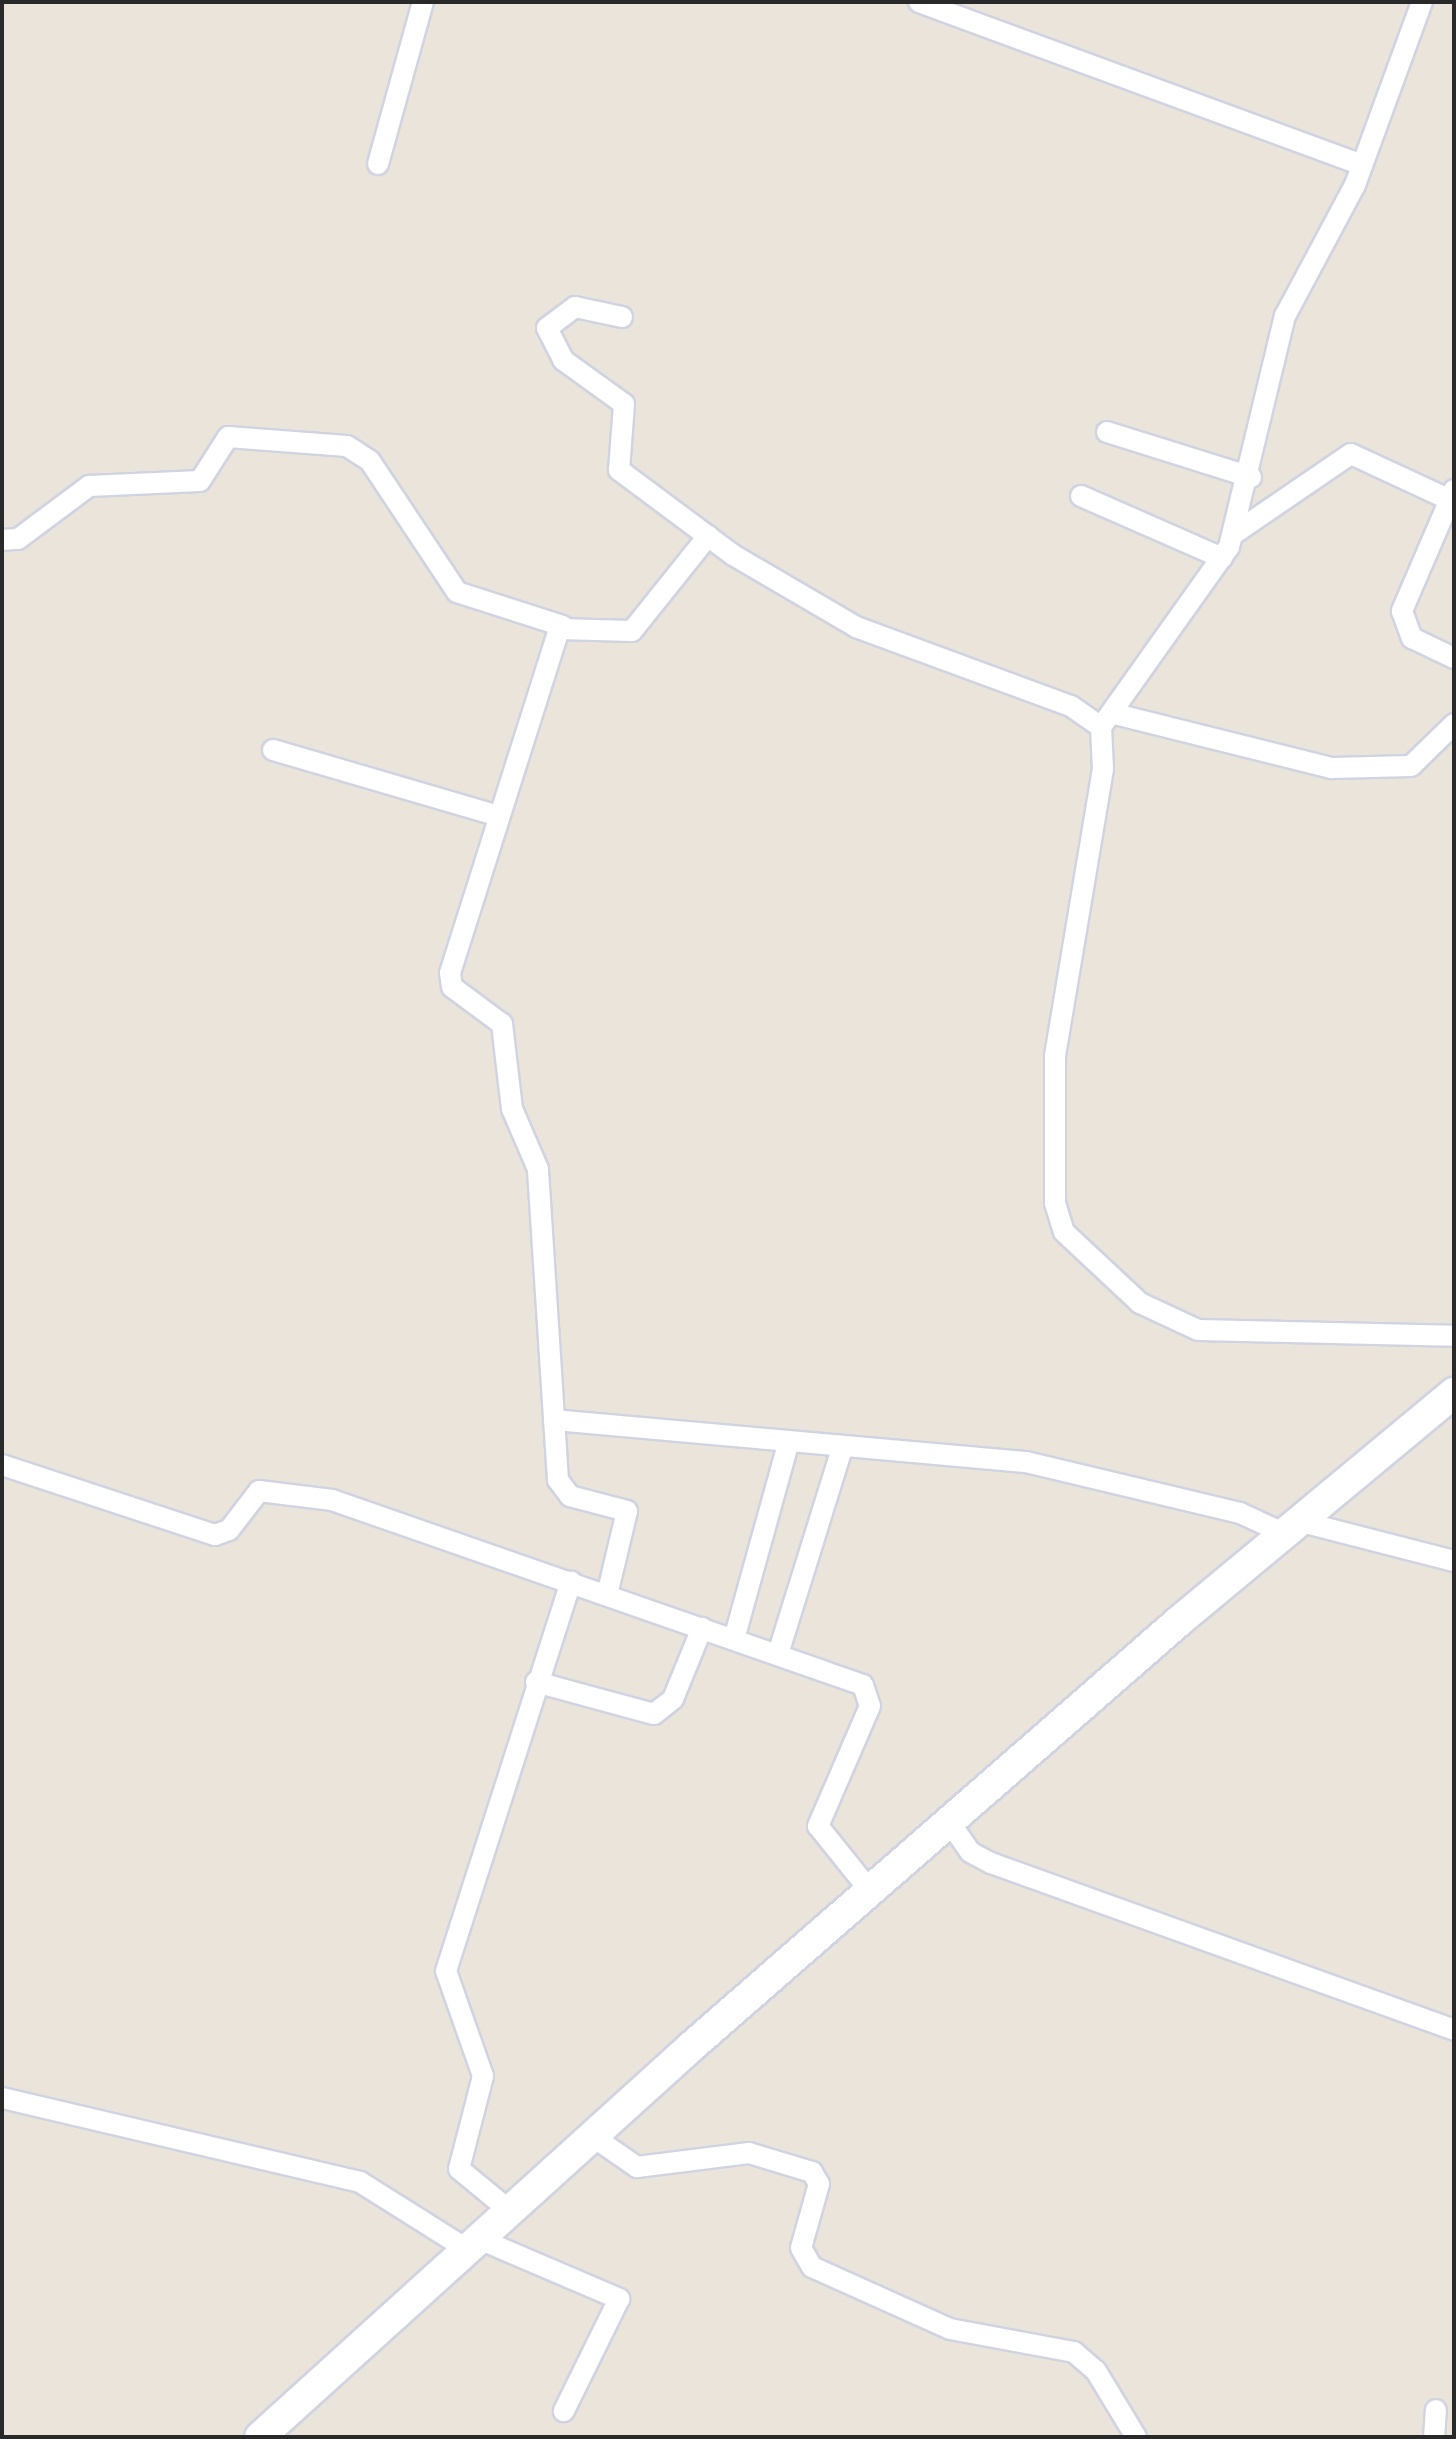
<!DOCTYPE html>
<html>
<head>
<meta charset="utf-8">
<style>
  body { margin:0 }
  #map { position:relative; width:1456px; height:2439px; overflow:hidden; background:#ebe4db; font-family:"Source Sans 3",sans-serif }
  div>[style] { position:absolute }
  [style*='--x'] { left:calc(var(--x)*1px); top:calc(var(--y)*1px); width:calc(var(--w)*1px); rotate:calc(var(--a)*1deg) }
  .roads { filter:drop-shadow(2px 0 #d0d3e1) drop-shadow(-2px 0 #d0d3e1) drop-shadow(0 2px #d0d3e1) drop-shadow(0 -2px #d0d3e1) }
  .street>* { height:20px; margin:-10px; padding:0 10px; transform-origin:10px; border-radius:10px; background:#fff }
  .secondary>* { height:30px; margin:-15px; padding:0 15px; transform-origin:15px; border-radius:15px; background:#fff }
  span { translate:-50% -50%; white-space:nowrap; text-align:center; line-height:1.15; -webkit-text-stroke:8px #fff; paint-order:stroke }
  .frame { position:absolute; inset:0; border:4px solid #292929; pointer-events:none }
</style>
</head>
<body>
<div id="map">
  <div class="roads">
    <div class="street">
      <i style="--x:919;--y:2;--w:472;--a:20.2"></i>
      <i style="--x:378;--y:164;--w:168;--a:-74.5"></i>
      <i style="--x:622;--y:317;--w:48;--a:-168"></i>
      <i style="--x:575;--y:307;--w:35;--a:143"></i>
      <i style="--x:547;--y:328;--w:36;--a:63"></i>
      <i style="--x:563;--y:360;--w:75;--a:35.8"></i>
      <i style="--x:624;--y:404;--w:66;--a:94.3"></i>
      <i style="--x:619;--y:470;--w:142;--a:36.7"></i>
      <i style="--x:733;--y:555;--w:143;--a:30.3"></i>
      <i style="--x:856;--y:627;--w:229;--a:20.2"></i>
      <i style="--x:1071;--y:706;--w:37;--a:35"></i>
      <i style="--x:1101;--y:727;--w:42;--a:87.3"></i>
      <i style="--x:1103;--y:769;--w:291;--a:99.5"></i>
      <i style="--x:1055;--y:1056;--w:147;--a:90"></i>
      <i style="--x:1055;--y:1203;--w:30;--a:73"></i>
      <i style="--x:1064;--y:1232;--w:104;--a:43.1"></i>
      <i style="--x:1140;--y:1303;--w:64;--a:25"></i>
      <i style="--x:1198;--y:1330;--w:256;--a:1.3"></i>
      <i style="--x:1107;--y:432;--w:151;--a:17.4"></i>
      <i style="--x:1454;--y:490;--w:132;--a:113.3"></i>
      <i style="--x:1402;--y:611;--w:29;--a:70"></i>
      <i style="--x:1412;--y:638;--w:47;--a:25.5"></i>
      <i style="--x:1081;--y:496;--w:154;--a:23.7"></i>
      <i style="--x:1235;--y:533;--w:140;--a:-34.3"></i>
      <i style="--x:1351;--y:454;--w:109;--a:24.9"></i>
      <i style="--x:2;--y:540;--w:16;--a:-4"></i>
      <i style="--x:18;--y:539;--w:89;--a:-36.7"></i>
      <i style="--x:89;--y:486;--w:111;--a:-2.6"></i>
      <i style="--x:200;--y:481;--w:52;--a:-57.5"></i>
      <i style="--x:228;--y:437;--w:119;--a:4.3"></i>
      <i style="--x:347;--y:446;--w:27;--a:33"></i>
      <i style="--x:370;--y:461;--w:157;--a:56.4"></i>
      <i style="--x:457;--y:592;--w:111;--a:17.8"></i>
      <i style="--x:1115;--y:714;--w:224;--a:14"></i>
      <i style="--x:1332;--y:768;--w:79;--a:-1.5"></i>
      <i style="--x:1411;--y:766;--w:60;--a:-44.3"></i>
      <i style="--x:1101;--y:727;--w:221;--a:-54.6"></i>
      <i style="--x:1229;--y:547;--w:238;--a:-76.4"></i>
      <i style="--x:1285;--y:316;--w:149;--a:-61.9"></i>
      <i style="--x:1355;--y:185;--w:195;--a:-69.9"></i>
      <i style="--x:273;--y:750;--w:235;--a:16.3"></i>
      <i style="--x:554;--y:1420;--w:474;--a:5.1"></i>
      <i style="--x:1026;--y:1462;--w:220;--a:13.4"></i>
      <i style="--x:1240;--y:1513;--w:47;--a:24.9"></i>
      <i style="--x:2;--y:1465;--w:224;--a:18.2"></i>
      <i style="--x:215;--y:1535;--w:15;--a:-20"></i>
      <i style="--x:229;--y:1530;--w:49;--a:-52.4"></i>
      <i style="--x:259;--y:1491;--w:74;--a:7"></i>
      <i style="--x:332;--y:1500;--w:562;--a:19.21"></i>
      <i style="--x:863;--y:1685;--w:22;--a:72"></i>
      <i style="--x:870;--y:1706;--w:131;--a:113.4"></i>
      <i style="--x:818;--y:1826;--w:85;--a:51.2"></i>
      <i style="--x:1298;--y:1521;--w:161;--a:14.4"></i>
      <i style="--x:607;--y:1595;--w:86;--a:-76.6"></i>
      <i style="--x:627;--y:1511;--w:59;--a:-165.3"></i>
      <i style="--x:570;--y:1496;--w:20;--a:-127"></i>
      <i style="--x:558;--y:1480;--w:312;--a:-93.7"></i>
      <i style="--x:538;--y:1169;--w:65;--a:-113.4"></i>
      <i style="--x:512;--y:1109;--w:86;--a:-96.7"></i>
      <i style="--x:502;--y:1024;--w:62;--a:-143.5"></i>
      <i style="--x:452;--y:987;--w:14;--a:-98"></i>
      <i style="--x:450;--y:973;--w:361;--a:-72.4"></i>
      <i style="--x:559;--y:629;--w:73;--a:1.6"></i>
      <i style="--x:632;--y:631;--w:122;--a:-51.3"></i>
      <i style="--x:734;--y:1639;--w:205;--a:-74.5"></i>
      <i style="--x:778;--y:1654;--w:216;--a:-72.7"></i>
      <i style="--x:536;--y:1682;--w:122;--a:15.2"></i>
      <i style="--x:654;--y:1714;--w:24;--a:-38"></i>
      <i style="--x:673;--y:1699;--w:77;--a:-67.8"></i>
      <i style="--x:950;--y:1823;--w:35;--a:55"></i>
      <i style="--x:970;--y:1852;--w:24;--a:28"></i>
      <i style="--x:991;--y:1863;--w:492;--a:19.8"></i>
      <i style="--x:2;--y:2098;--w:368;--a:13.2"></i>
      <i style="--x:360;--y:2182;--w:124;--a:32.2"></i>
      <i style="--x:592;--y:2136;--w:55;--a:34.6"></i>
      <i style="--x:637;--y:2167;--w:113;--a:-7.1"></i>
      <i style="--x:749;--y:2153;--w:66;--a:16.8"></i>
      <i style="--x:812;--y:2172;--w:14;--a:60"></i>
      <i style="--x:819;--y:2184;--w:66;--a:105.7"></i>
      <i style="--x:801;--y:2248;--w:22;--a:60"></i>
      <i style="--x:812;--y:2267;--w:151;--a:24.2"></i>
      <i style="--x:950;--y:2329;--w:126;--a:10.5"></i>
      <i style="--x:1074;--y:2352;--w:29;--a:41"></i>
      <i style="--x:1096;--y:2371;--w:77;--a:58.8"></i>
      <i style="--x:510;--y:2211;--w:66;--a:-140.5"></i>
      <i style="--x:459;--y:2169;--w:96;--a:-75.5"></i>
      <i style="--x:483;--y:2076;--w:111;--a:-109.4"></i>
      <i style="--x:446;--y:1971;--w:409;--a:-72.2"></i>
      <i style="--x:477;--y:2238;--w:155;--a:23.2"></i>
      <i style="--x:619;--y:2299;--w:125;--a:116.2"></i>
      <i style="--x:1434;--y:2437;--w:27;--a:-86"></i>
    </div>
    <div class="secondary">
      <i style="--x:260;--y:2437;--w:583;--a:-42.15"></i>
      <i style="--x:692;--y:2046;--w:645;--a:-41.1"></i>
      <i style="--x:1178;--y:1622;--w:359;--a:-39.7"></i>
    </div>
  </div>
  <div class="frame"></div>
</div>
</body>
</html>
